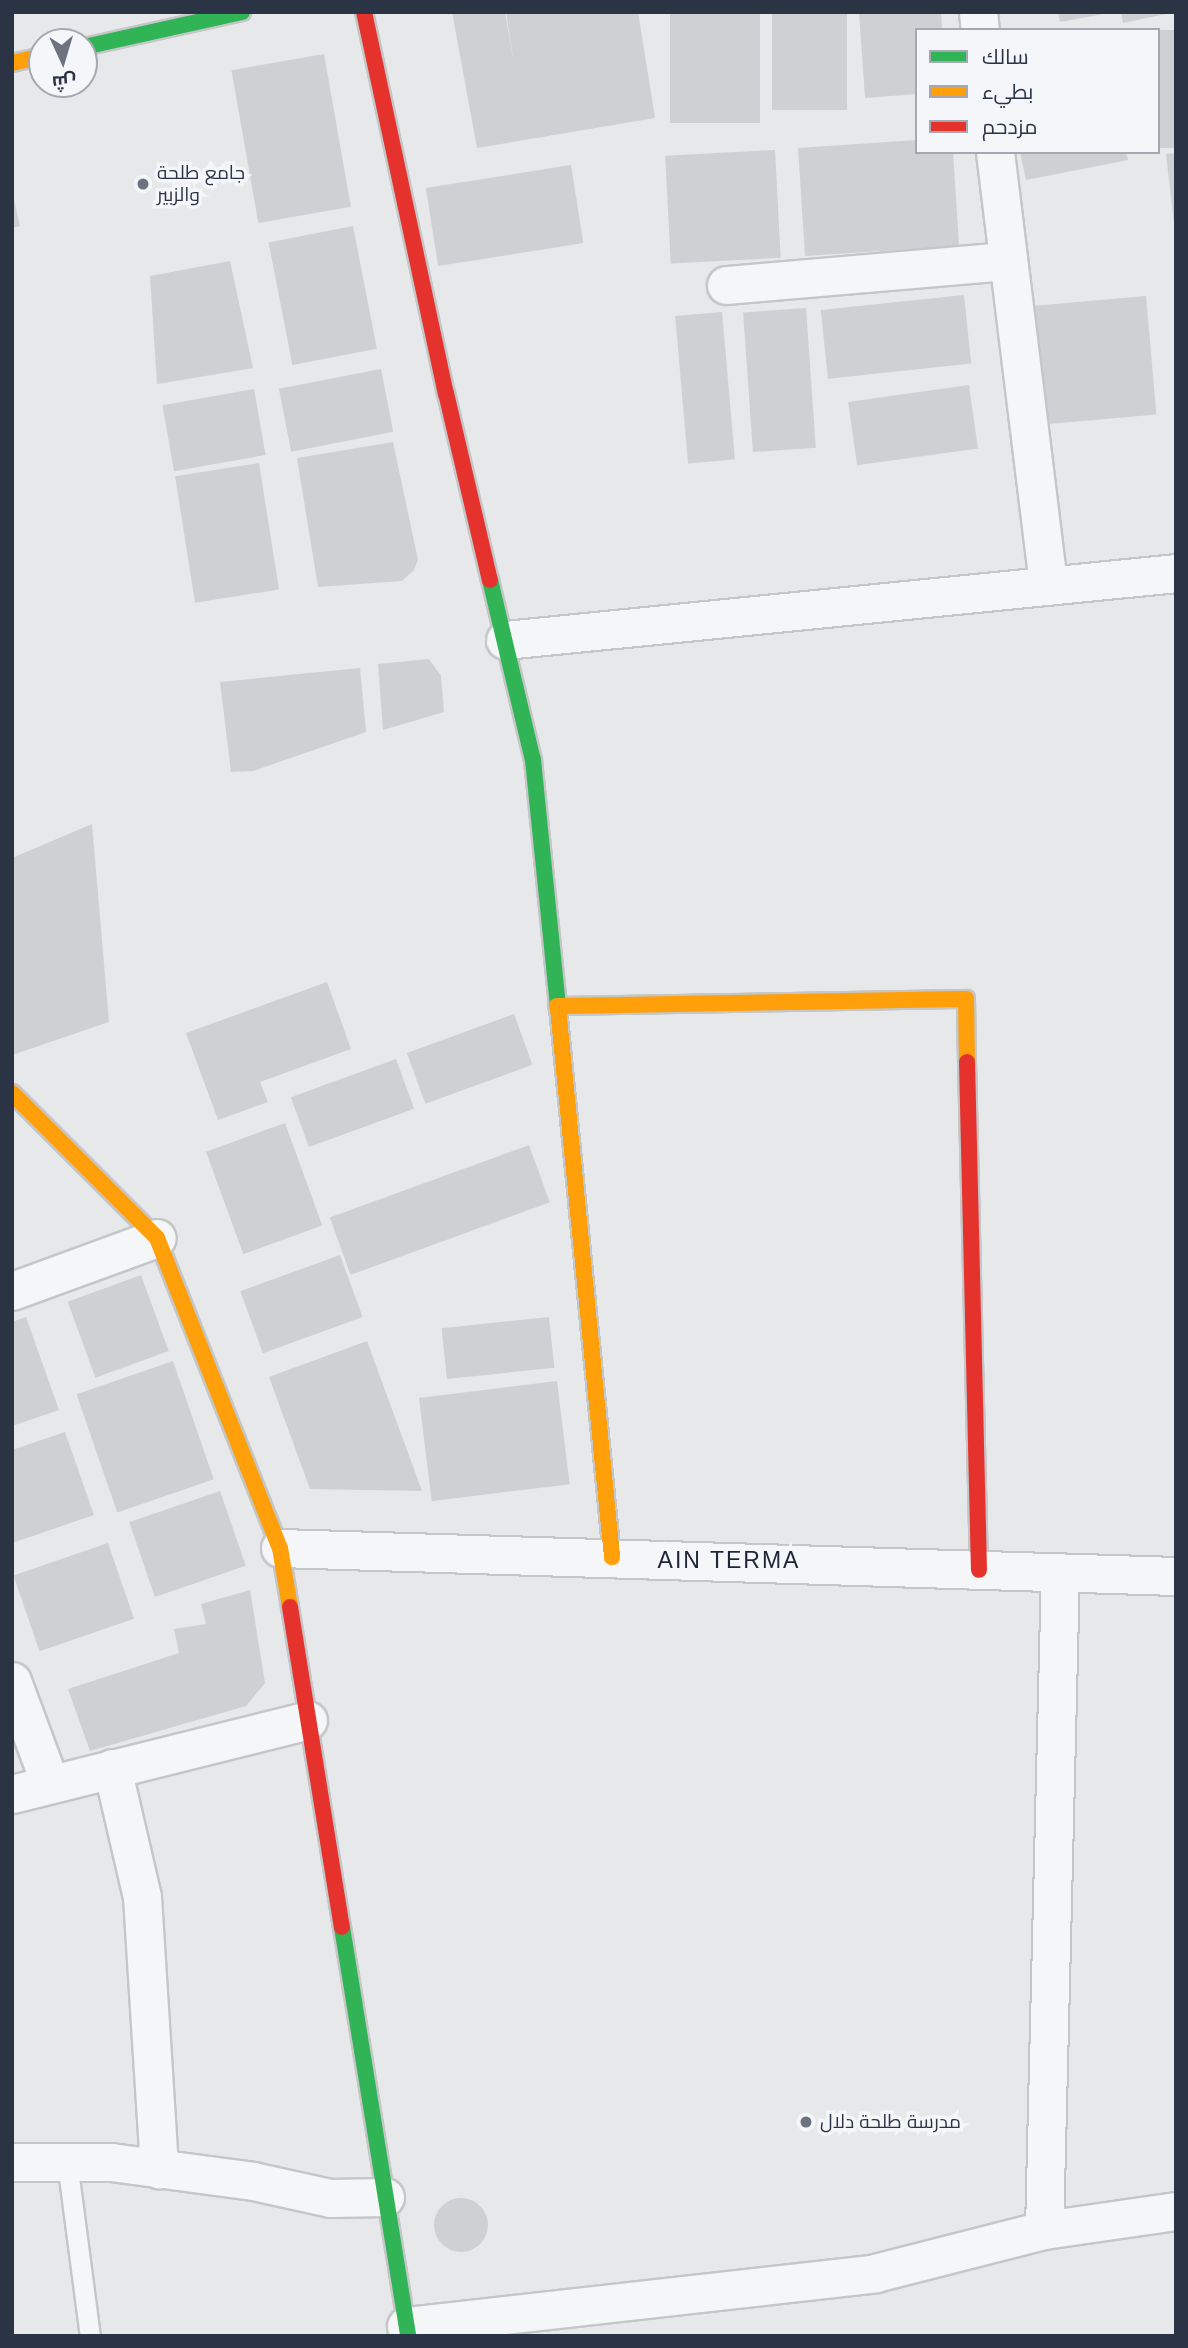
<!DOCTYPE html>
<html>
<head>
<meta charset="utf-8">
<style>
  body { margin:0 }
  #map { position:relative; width:1188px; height:2348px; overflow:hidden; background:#e6e8ea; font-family:Arial,Cairo,sans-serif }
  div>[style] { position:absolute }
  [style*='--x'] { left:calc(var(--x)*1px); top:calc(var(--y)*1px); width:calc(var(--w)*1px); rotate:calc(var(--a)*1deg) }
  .building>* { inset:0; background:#ced0d3; transform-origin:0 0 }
  .round { border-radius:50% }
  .roads { filter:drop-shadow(2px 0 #c4c6c8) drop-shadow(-2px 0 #c4c6c8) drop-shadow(0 2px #c4c6c8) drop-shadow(0 -2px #c4c6c8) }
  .lane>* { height:19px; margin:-9.5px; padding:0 9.5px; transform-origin:9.5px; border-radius:9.5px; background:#f5f6f7 }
  .street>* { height:37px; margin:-18.5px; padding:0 18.5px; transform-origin:18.5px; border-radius:18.5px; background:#f5f6f7 }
  .fast>* { height:16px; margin:-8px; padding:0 8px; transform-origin:8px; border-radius:8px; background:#30b455 }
  .slow>* { height:16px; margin:-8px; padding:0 8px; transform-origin:8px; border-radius:8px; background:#ff9f0a }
  .jam>* { height:16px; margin:-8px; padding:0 8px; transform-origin:8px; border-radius:8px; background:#e5322d }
  .dots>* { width:19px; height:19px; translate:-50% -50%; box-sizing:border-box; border:4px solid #f4f6f9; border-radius:50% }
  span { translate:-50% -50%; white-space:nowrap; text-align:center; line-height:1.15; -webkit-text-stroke:7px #f4f6f9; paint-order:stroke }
  .poi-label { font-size:19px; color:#2b3445 }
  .left { translate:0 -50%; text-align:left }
  .quarter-label { font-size:23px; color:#1d2536; letter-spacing:2px }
  .frame { position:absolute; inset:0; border:14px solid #2b3445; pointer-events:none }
  .legend { position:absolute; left:915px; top:28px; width:245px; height:126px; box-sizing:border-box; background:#f4f6f9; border:2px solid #a4a8b1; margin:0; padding:9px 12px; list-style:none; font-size:21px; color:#2b3445 }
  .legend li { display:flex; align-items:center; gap:14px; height:35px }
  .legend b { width:35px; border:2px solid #a4a8b1 }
  .north { position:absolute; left:28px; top:28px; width:70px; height:70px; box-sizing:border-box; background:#f4f6f9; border:2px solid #a4a8b1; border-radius:50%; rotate:176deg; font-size:19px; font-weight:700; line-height:28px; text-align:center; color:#2b3445 }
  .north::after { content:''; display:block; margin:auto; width:24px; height:32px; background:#6c737f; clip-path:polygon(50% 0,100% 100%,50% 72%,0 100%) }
</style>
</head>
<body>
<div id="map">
  <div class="building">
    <i style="clip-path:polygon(452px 12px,505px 12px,515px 69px,506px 12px,638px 12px,655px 118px,477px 148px)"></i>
    <i style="left:670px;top:12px;width:90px;height:111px"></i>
    <i style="left:772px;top:12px;width:75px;height:98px"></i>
    <i style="clip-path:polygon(859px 12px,941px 12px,942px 30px,917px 30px,917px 94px,865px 98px)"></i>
    <i style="clip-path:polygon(1058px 12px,1104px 12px,1104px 14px,1060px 22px)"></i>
    <i style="clip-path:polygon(1121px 12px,1171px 12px,1171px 13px,1123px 23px)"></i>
    <i style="left:1176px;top:30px;width:118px;height:18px;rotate:90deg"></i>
    <i style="left:324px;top:54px;width:155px;height:94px;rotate:80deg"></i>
    <i style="clip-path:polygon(917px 140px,917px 152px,953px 152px,959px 246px,805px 256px,798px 148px)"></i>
    <i style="left:775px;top:150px;width:108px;height:110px;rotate:87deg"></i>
    <i style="clip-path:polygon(1020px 152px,1126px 152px,1128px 160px,1026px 180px)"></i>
    <i style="clip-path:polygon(1176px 153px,1176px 224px,1174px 224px,1166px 154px)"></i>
    <i style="left:571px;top:165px;width:79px;height:147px;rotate:81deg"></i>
    <i style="clip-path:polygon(12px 191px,20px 226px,12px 228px)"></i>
    <i style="left:353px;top:226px;width:125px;height:86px;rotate:79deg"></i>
    <i style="clip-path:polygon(230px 261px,253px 368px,157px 384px,150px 276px)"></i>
    <i style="left:964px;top:295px;width:69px;height:144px;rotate:84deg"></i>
    <i style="left:1146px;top:296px;width:119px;height:120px;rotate:85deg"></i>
    <i style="left:806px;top:308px;width:140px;height:63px;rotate:86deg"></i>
    <i style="left:722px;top:312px;width:148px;height:47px;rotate:85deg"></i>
    <i style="left:381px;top:369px;width:64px;height:104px;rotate:79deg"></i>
    <i style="left:969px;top:385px;width:64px;height:122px;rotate:82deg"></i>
    <i style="left:254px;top:389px;width:67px;height:93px;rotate:80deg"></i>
    <i style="clip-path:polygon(393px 442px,418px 560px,414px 570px,402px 581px,318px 587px,297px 458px)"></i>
    <i style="left:259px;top:463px;width:128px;height:85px;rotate:81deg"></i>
    <i style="clip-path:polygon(429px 659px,441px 676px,444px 712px,383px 730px,378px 664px)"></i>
    <i style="clip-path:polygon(360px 668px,366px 732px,253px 771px,231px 772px,220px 682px)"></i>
    <i style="clip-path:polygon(92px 824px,109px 1022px,12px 1055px,12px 858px)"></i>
    <i style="clip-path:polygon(327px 982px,351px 1049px,260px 1082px,268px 1102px,218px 1120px,186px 1033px)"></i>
    <i style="left:514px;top:1014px;width:54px;height:114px;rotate:70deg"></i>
    <i style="left:396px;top:1059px;width:53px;height:112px;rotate:70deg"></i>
    <i style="left:285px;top:1123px;width:109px;height:84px;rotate:70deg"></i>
    <i style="left:529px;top:1145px;width:61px;height:212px;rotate:70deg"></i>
    <i style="left:340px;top:1255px;width:66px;height:106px;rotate:70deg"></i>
    <i style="left:141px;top:1275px;width:81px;height:78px;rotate:70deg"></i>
    <i style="clip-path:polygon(26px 1317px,59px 1410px,12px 1426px,12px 1322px)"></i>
    <i style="left:549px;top:1317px;width:51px;height:108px;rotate:84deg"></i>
    <i style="clip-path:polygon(367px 1341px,422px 1491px,310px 1489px,269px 1377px)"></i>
    <i style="left:173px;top:1361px;width:125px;height:102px;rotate:71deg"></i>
    <i style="left:557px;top:1381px;width:104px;height:139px;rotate:83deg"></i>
    <i style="clip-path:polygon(65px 1432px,94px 1515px,12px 1543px,12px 1450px)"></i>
    <i style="left:220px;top:1491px;width:79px;height:96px;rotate:71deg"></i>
    <i style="left:108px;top:1543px;width:80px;height:100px;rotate:71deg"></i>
    <i style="clip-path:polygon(250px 1590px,265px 1683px,246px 1706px,90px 1751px,68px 1689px,179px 1653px,174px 1629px,206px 1624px,201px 1604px)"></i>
    <i class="round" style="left:434px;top:2198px;width:54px;height:54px"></i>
  </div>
  <div class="roads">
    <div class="lane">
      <i style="--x:67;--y:2162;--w:176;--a:82.5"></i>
    </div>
    <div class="street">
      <i style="--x:978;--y:12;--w:18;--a:84"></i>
      <i style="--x:995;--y:152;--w:437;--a:83"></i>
      <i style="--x:726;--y:285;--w:283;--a:-4.9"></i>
      <i style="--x:505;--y:640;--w:674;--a:-5.7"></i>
      <i style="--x:12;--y:1291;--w:154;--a:-20.1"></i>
      <i style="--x:280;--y:1548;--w:896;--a:1.79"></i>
      <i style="--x:12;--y:1681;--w:110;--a:69.7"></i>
      <i style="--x:112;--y:1768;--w:132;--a:76.9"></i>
      <i style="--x:142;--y:1897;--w:273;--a:86.4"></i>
      <i style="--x:12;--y:1794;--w:305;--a:-14"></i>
      <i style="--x:12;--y:2162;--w:99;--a:0"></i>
      <i style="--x:111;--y:2162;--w:143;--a:7.6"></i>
      <i style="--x:253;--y:2181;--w:79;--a:12.4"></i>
      <i style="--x:330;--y:2198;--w:55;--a:-1"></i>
      <i style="--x:1044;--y:2230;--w:658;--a:-88.61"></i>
      <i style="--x:406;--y:2326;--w:472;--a:-6.4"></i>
      <i style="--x:875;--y:2273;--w:174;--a:-14.3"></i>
      <i style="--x:1044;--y:2230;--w:133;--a:-8.2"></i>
    </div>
    <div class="fast">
      <i style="--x:84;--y:47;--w:162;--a:-12.5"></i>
      <i style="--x:490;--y:580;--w:185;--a:76.6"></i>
      <i style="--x:533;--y:760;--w:249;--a:84.2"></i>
      <i style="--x:342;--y:1927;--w:414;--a:80.8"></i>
    </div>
    <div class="slow">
      <i style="--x:12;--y:63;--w:31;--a:-13"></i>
      <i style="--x:557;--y:1006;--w:409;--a:-1"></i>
      <i style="--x:966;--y:999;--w:63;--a:89.1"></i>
      <i style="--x:558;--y:1008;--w:552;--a:84.38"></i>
      <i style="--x:12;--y:1093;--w:205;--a:45"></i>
      <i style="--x:157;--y:1238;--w:334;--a:68.4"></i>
      <i style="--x:280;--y:1548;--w:60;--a:80.4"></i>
    </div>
    <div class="jam">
      <i style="--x:364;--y:12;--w:390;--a:77.9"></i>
      <i style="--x:446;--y:393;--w:192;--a:76.8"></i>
      <i style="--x:967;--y:1062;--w:508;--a:88.65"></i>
      <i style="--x:290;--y:1607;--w:324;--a:80.8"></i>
    </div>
  </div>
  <div class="dots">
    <i style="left:143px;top:184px;background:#6c737f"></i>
    <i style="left:806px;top:2122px;background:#6c737f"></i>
  </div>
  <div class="poi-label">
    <span class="left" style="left:157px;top:184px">جامع طلحة<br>والزبير</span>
    <span class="left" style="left:820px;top:2122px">مدرسة طلحة دلال</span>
  </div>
  <div class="quarter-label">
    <span style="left:729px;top:1560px">AIN TERMA</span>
  </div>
  <div class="frame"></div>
  <ul class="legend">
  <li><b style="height:9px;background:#30b455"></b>سالك</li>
  <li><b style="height:9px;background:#ff9f0a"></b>بطيء</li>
  <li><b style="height:9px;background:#e5322d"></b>مزدحم</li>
  </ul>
  <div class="north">ش</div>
</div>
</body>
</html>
